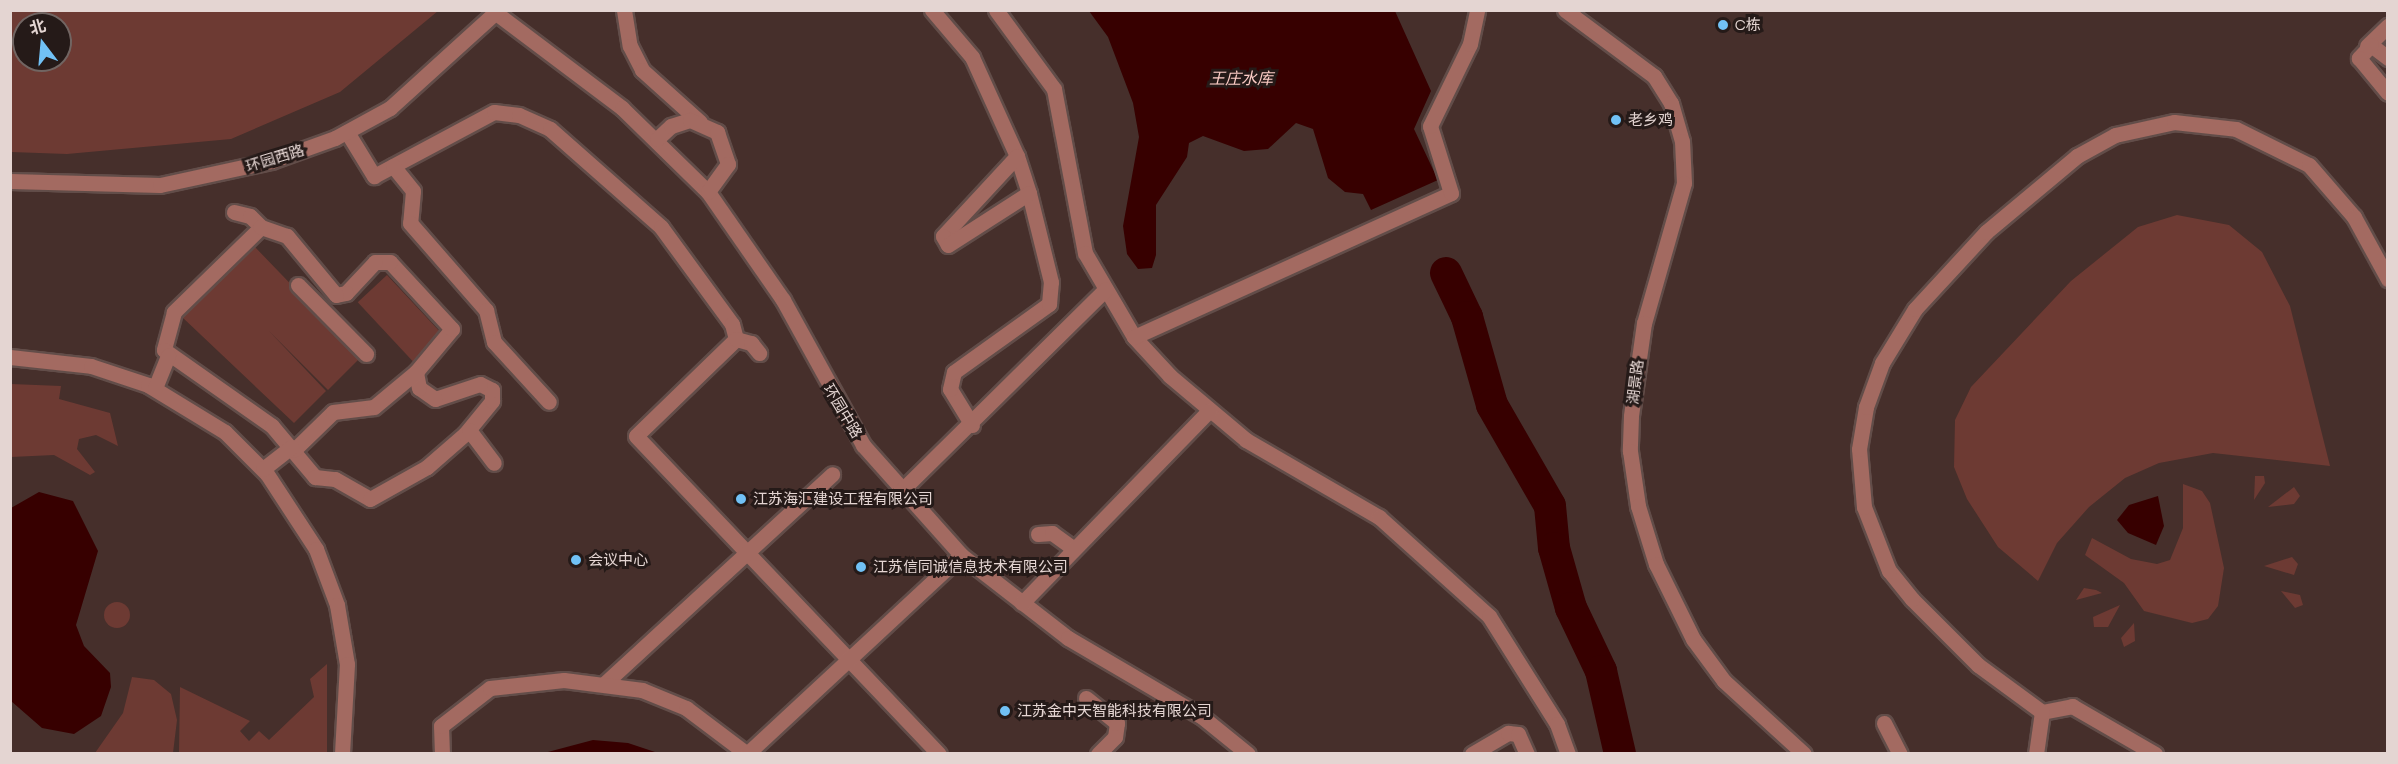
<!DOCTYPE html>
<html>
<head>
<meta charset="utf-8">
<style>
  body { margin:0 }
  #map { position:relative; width:2398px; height:764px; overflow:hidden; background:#462f2b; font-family:Manrope,"Noto Sans SC",sans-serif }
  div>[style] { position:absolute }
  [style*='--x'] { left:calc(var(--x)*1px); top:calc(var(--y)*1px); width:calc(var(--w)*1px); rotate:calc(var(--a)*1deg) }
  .green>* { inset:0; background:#6d3a33; transform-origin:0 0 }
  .round { border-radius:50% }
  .water>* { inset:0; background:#370000 }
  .river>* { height:32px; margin:-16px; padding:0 16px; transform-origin:16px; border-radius:16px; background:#370000 }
  .roads { filter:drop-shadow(2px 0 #624d49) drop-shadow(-2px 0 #624d49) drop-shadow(0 2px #624d49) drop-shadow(0 -2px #624d49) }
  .minor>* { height:15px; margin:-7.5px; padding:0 7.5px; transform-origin:7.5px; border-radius:7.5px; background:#a36a61 }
  .dots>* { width:16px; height:16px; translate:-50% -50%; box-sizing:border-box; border:3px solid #251a18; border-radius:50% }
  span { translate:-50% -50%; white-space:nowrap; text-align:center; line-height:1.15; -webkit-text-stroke:6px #251a18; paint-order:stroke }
  .poi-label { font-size:15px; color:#e4d5d2 }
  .left { translate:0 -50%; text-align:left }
  .street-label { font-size:15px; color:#e4d5d2 }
  .water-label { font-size:16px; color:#fcccc5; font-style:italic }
  .frame { position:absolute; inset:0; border:12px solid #e4d5d2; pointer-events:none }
  .north { position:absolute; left:12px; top:12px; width:60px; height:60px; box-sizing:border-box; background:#251a18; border:2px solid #716562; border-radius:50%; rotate:344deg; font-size:16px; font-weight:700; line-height:24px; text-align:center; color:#e4d5d2 }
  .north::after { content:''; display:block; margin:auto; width:21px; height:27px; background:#71c1f5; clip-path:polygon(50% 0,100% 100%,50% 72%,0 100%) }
</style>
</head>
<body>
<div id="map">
  <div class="green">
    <i style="clip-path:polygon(evenodd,11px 10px,438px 10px,438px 11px,340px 92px,231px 139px,67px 154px,11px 152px,11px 10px,24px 24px,60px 24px,60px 60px,24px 60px,24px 24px)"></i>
    <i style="clip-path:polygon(2177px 215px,2229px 225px,2262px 252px,2290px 306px,2330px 466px,2213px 453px,2159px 463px,2125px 478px,2089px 507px,2057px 543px,2038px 581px,1998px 547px,1967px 499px,1954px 467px,1955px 420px,1971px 387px,2071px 281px,2138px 227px)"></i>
    <i style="clip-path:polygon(254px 246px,361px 357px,328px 390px,269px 331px,326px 391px,294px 423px,182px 317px)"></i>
    <i style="left:387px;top:275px;width:81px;height:40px;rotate:47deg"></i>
    <i style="clip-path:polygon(11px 384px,61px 386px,59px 399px,110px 413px,118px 446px,96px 435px,79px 439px,77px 449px,95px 472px,90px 475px,54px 455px,11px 457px)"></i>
    <i style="clip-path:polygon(2255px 476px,2264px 476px,2265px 483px,2254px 500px)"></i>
    <i style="clip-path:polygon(2183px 484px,2202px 491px,2210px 503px,2224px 568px,2218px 606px,2208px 619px,2192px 623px,2144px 611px,2124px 583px,2085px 555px,2092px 538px,2131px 559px,2157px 564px,2170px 560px,2183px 528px)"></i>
    <i style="clip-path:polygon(2294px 487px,2300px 496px,2294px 504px,2268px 507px)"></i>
    <i style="clip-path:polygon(2292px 557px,2298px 564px,2294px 575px,2264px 566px)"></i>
    <i style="clip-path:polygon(2084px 588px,2096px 590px,2102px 593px,2076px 600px)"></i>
    <i style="clip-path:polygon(2281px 591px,2300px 595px,2303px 605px,2295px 608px)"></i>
    <i class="round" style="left:104px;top:602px;width:26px;height:26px"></i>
    <i style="clip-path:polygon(2120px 605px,2108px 627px,2094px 627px,2093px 617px)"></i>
    <i style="clip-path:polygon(2134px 623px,2135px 641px,2124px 647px,2121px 638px)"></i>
    <i style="clip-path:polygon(327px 664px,327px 753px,179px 753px,180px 687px,250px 721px,240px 731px,249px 741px,259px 731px,269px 740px,314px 697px,310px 679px)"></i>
    <i style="clip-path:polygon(132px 677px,154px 680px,171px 694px,177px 720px,173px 753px,95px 753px,123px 713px)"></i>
  </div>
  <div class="water">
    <i style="clip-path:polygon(1089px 11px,1395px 11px,1431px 91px,1414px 129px,1438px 180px,1371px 210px,1363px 194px,1345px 192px,1328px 178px,1313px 129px,1296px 123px,1268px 149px,1244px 151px,1203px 136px,1189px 143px,1187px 157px,1156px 205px,1156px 255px,1152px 268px,1138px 269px,1127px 254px,1123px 226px,1139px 137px,1133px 103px,1108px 37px)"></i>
    <i style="clip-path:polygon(39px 492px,73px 501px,98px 551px,76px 625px,84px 646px,110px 673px,111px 687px,101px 716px,74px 734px,42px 728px,11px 701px,11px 508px)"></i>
    <i style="clip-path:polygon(2158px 496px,2164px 526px,2156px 545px,2128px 533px,2117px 520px,2129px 505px)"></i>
    <i style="clip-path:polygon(593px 740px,628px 743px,658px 753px,544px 753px)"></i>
  </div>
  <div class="river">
    <i style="--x:1446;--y:273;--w:49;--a:64.5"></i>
    <i style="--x:1467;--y:317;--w:91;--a:74.1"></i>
    <i style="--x:1492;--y:405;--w:116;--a:60.1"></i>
    <i style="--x:1550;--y:506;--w:42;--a:84.6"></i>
    <i style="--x:1554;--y:548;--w:62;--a:74.2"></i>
    <i style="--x:1571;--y:608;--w:70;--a:64.5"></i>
    <i style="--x:1601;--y:671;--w:85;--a:77.1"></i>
  </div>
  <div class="roads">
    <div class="minor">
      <i style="--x:624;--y:10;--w:36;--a:81"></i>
      <i style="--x:630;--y:46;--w:27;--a:63"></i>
      <i style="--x:642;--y:70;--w:78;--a:41.9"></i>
      <i style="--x:932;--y:10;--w:62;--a:49.6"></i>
      <i style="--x:972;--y:57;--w:109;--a:65.6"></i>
      <i style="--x:996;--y:10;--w:98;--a:53.7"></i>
      <i style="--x:1054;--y:89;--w:167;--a:79.3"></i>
      <i style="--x:1085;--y:253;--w:97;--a:59.7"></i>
      <i style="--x:1134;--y:337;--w:53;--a:47.3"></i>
      <i style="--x:1170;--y:376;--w:99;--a:40.1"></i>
      <i style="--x:1246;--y:440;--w:154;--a:30.1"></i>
      <i style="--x:1379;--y:517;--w:148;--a:42"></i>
      <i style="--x:1489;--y:616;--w:128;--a:57.8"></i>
      <i style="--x:1557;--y:724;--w:32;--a:70"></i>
      <i style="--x:1565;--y:10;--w:111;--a:36.6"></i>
      <i style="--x:1654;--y:76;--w:32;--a:58"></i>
      <i style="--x:1671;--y:103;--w:40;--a:74"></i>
      <i style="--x:1682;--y:141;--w:42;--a:87.3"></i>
      <i style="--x:1684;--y:183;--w:146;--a:105.9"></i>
      <i style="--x:1644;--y:323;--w:94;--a:98"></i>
      <i style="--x:1631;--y:416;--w:35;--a:92"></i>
      <i style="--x:1630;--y:451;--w:56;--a:81.7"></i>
      <i style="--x:1638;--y:506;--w:61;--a:72.8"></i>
      <i style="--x:1656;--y:564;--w:84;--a:63.7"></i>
      <i style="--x:1693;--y:639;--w:52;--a:53.6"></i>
      <i style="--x:1724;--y:681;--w:108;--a:42.4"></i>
      <i style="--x:496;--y:13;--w:158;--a:37"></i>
      <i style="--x:622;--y:108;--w:120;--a:44.3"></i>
      <i style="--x:708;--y:192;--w:131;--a:55.2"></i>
      <i style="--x:783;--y:300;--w:166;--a:61.1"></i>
      <i style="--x:863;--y:445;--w:147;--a:48.3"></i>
      <i style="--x:961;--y:555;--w:135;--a:37.8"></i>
      <i style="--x:1068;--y:638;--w:154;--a:30.4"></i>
      <i style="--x:1201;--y:716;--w:60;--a:39"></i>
      <i style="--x:2367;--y:46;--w:29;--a:-44"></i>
      <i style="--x:2388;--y:58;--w:21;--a:-143"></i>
      <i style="--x:2371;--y:45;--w:18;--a:133"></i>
      <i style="--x:2359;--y:58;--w:45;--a:50.4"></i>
      <i style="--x:347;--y:132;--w:52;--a:58.5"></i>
      <i style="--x:374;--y:176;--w:136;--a:-28.1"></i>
      <i style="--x:494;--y:112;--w:25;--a:7"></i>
      <i style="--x:519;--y:115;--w:34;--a:24"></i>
      <i style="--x:550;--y:129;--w:148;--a:41.4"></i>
      <i style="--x:661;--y:227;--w:120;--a:53.8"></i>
      <i style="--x:732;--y:324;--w:16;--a:75"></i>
      <i style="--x:736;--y:339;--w:139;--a:135.9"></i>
      <i style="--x:636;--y:436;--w:439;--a:46.4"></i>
      <i style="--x:657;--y:139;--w:19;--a:-43"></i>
      <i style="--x:671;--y:126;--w:20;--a:-18"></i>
      <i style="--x:690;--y:120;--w:30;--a:24"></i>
      <i style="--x:717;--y:132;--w:34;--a:71"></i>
      <i style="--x:728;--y:164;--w:34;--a:126"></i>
      <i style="--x:393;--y:166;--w:32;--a:51"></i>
      <i style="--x:413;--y:191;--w:32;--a:95"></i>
      <i style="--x:410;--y:223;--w:116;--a:48.9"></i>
      <i style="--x:486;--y:310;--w:33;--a:76"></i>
      <i style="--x:494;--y:342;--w:81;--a:47.5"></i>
      <i style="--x:10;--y:181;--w:150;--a:1.5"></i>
      <i style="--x:160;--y:185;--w:114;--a:-12.2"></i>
      <i style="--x:271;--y:161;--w:68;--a:-19.8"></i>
      <i style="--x:335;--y:138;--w:63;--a:-28.6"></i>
      <i style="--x:390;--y:108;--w:146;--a:-42.2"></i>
      <i style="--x:234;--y:212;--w:16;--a:14"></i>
      <i style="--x:250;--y:216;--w:16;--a:45"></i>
      <i style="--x:261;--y:227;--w:122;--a:135.7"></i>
      <i style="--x:174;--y:312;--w:39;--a:105"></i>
      <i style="--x:164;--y:350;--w:132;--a:35.1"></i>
      <i style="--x:272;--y:426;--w:67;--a:49.9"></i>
      <i style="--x:315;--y:477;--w:20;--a:6"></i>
      <i style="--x:335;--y:479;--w:40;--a:29.7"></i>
      <i style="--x:370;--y:499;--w:65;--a:-29.3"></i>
      <i style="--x:427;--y:467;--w:50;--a:-41"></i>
      <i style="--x:465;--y:434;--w:43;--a:-50.7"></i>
      <i style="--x:492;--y:401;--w:11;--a:-90"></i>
      <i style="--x:492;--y:390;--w:13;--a:-153"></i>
      <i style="--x:480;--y:384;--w:47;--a:161.6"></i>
      <i style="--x:435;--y:399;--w:19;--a:-145"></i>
      <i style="--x:419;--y:388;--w:16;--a:-101"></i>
      <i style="--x:416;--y:372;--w:56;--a:-50.1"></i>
      <i style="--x:452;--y:329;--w:91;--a:-132.8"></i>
      <i style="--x:390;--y:262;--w:15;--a:180"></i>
      <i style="--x:375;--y:262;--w:42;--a:133.1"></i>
      <i style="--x:346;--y:293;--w:10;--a:169"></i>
      <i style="--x:336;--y:295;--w:77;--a:-129.7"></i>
      <i style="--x:287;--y:236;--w:28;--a:-161"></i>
      <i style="--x:298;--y:285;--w:97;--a:45.4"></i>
      <i style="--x:1134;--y:337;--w:348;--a:-24.4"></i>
      <i style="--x:1451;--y:193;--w:70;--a:-107.4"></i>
      <i style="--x:1430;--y:126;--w:91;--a:-64"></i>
      <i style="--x:1470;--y:44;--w:35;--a:-78"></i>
      <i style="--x:736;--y:339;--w:16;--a:15"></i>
      <i style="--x:751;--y:343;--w:13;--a:51"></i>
      <i style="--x:10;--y:357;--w:81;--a:6.3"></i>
      <i style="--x:91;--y:366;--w:60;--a:18.4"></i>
      <i style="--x:148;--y:385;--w:90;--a:31.4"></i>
      <i style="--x:225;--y:432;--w:59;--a:45"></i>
      <i style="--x:267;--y:474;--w:90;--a:56.8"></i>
      <i style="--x:316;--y:549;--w:60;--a:69.4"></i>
      <i style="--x:337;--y:605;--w:60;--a:80.4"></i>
      <i style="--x:347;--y:664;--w:90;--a:93.2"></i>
      <i style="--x:155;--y:388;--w:35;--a:-68"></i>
      <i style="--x:972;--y:425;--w:42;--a:-121.4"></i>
      <i style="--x:950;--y:389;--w:17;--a:-77"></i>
      <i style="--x:954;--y:372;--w:117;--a:-35.6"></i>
      <i style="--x:1049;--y:304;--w:22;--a:-85"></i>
      <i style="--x:1051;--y:282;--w:92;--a:-103.9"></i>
      <i style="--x:1029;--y:193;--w:39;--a:-108"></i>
      <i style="--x:1017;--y:156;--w:109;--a:132.8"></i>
      <i style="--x:943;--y:236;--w:10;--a:61"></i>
      <i style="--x:948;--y:245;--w:96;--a:-32.7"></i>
      <i style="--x:469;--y:430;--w:41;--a:52.9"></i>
      <i style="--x:294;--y:450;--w:54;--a:-44.3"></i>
      <i style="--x:333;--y:412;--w:41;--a:-7"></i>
      <i style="--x:374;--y:407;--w:55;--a:-39.8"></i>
      <i style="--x:263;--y:469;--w:36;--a:-38"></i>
      <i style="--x:902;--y:490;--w:286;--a:-44.6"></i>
      <i style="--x:1038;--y:534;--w:14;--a:-4"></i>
      <i style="--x:1052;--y:533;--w:26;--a:36"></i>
      <i style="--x:1022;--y:603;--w:269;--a:-45.8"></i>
      <i style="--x:604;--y:684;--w:310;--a:-42.6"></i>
      <i style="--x:1086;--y:698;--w:40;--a:39"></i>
      <i style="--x:1117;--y:723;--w:14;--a:98"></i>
      <i style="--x:1115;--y:737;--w:24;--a:135"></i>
      <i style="--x:2042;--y:712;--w:31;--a:-11"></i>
      <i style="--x:2072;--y:706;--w:96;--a:30"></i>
      <i style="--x:1884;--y:723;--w:35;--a:63"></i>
      <i style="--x:442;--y:754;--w:28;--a:-92"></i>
      <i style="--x:441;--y:726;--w:62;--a:-37.8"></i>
      <i style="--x:490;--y:688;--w:74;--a:-6.2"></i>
      <i style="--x:564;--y:680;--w:79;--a:7.3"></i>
      <i style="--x:642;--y:690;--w:48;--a:22.2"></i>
      <i style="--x:686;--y:708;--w:76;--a:37"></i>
      <i style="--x:747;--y:754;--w:292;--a:-42.9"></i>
      <i style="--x:1472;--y:754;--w:42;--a:-30.3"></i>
      <i style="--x:1508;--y:733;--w:10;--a:6"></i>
      <i style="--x:1518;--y:734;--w:22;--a:66"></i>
      <i style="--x:2036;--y:754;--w:42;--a:-81.9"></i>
      <i style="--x:2042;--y:712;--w:79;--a:-143.7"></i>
      <i style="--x:1978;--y:665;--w:93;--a:-135"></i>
      <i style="--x:1912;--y:599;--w:36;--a:-129"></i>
      <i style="--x:1889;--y:571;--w:69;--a:-111.3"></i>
      <i style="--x:1864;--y:507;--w:58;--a:-94.9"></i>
      <i style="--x:1859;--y:449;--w:43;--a:-80.5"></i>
      <i style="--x:1866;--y:407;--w:47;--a:-70"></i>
      <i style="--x:1882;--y:363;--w:63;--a:-58.6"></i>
      <i style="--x:1915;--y:309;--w:105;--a:-47.3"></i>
      <i style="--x:1986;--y:232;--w:119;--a:-39.9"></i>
      <i style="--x:2077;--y:156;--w:43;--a:-28.9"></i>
      <i style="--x:2115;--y:135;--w:60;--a:-12.4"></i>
      <i style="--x:2174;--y:122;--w:62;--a:6.4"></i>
      <i style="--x:2236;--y:129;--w:81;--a:26.3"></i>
      <i style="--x:2309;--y:165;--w:69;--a:49.1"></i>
      <i style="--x:2354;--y:217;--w:71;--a:61.3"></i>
    </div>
  </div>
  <div class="dots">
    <i style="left:1723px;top:25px;background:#71c1f5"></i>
    <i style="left:1616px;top:120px;background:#71c1f5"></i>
    <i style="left:741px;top:499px;background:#71c1f5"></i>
    <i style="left:576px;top:560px;background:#71c1f5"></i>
    <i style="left:861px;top:567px;background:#71c1f5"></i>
    <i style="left:1005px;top:711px;background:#71c1f5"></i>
  </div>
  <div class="poi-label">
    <span class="left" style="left:1735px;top:25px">C栋</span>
    <span class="left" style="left:1628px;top:120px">老乡鸡</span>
    <span class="left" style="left:753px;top:499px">江苏海汇建设工程有限公司</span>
    <span class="left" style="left:588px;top:560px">会议中心</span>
    <span class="left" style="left:873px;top:567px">江苏信同诚信息技术有限公司</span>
    <span class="left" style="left:1017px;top:711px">江苏金中天智能科技有限公司</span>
  </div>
  <div class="street-label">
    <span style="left:275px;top:158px;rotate:-17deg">环园西路</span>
    <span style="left:1635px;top:382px;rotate:-83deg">湖景路</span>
    <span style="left:843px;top:411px;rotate:59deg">环园中路</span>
  </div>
  <div class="water-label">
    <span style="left:1241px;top:78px">王庄水库</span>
  </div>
  <div class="frame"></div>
  <div class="north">北</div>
</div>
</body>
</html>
